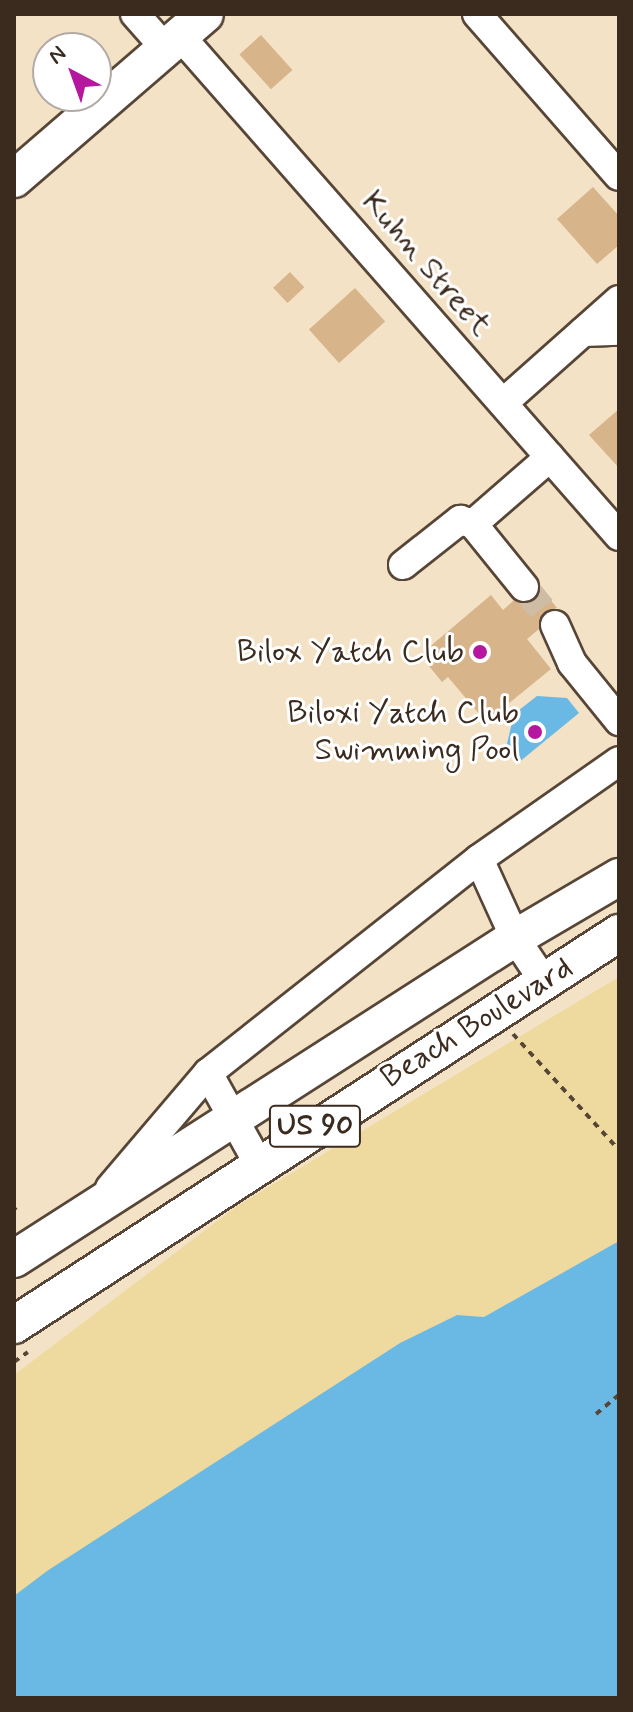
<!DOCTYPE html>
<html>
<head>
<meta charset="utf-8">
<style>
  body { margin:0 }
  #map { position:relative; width:633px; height:1712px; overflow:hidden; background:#f3e2c6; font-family:Mynerve,sans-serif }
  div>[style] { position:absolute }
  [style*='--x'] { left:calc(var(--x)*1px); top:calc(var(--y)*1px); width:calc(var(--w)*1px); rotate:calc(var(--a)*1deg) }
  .sand>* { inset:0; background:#eeda9e }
  .water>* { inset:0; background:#6ab9e4 }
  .building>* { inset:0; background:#d7b489; transform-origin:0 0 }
  .minor-tunnel>* { height:28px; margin-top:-14px; transform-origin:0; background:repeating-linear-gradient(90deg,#cebda4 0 28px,transparent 0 42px) }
  .path>* { height:4px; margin-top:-2px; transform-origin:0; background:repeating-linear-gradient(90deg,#574637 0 6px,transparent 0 12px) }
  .roads { filter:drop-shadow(2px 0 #574637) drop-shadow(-2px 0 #574637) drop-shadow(0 2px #574637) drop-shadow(0 -2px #574637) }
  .minor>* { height:28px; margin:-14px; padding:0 14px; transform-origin:14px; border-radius:14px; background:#fff }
  .major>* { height:36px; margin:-18px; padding:0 18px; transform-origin:18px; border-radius:18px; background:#fff }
  .dots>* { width:22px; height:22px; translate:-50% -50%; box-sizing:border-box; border:4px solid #fff; border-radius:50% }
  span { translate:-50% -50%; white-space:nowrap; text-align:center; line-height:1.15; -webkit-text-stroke:6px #fff; paint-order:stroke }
  .shield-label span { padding:2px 6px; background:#fff; border:2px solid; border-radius:6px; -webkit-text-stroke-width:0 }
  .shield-label { font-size:30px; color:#3b2a1e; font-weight:700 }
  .street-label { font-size:32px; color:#3b2a1e }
  .poi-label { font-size:32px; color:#3b2a1e }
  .right { translate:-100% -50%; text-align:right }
  .frame { position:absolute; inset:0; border:16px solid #3b2a1e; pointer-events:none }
  .north { position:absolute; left:32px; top:32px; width:80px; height:80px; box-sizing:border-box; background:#fff; border:2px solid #b1aaa5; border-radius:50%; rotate:319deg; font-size:22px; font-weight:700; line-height:32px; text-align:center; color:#3b2a1e }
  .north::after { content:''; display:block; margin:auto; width:28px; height:36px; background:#b5179e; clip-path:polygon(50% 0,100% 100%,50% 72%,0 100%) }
</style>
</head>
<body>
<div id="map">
  <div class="sand">
    <i style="clip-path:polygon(619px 977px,619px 1241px,484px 1317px,457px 1315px,400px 1343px,14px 1596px,14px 1375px,237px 1206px)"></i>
  </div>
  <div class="water">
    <i style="clip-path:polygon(537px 696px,567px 698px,579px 713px,518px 763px,506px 748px,514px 714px)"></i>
    <i style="clip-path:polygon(619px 1241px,619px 1698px,14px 1698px,14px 1596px,47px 1571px,400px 1343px,457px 1315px,484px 1317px)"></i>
  </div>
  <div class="building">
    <i style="left:261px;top:35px;width:47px;height:29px;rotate:48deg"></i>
    <i style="clip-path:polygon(593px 187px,619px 216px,619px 245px,597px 264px,557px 219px)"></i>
    <i style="left:290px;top:272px;width:21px;height:23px;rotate:47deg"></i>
    <i style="left:355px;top:288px;width:45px;height:62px;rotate:48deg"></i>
    <i style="clip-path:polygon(619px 409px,619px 468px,589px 435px)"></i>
    <i style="clip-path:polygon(541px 588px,557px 608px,542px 614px,539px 629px,527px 639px,551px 669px,486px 722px,448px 677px,442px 682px,420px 655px,491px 595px,503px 610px,514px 600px,534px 601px)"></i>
  </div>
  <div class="minor-tunnel">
    <i style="--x:524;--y:587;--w:49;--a:50.8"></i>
  </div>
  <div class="path">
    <i style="--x:513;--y:1034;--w:157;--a:47.6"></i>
    <i style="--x:14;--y:1208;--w:3;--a:45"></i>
    <i style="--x:14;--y:1362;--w:17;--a:-36"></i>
    <i style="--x:596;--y:1414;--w:30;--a:-40"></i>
  </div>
  <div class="roads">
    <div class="minor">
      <i style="--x:135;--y:14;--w:47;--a:48.5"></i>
      <i style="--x:477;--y:14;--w:215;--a:48.8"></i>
      <i style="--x:181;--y:37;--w:664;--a:48.72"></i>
      <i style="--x:583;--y:332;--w:36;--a:-2"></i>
      <i style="--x:503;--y:403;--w:155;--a:-41.6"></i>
      <i style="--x:403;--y:565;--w:73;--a:-38.3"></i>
      <i style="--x:460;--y:520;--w:14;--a:17"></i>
      <i style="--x:524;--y:587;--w:81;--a:-129"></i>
      <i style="--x:473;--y:524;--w:102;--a:-41"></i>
      <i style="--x:555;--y:625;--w:42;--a:65.9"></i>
      <i style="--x:572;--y:663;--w:75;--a:51"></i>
      <i style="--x:479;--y:859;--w:87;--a:65.5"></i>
      <i style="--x:515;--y:938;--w:50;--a:56.3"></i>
      <i style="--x:208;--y:1073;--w:103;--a:60.9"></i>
      <i style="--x:110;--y:1188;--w:151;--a:-49.6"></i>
      <i style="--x:208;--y:1073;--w:345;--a:-38.3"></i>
      <i style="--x:479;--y:859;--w:171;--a:-35"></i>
    </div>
    <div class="major">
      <i style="--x:14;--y:179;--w:252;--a:-40.8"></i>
      <i style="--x:14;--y:1259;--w:595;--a:-32.65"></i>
      <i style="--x:515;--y:938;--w:121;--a:-30.4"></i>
      <i style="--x:14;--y:1325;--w:721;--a:-32.94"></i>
    </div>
  </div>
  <div class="dots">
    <i style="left:480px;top:652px;background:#b5179e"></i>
    <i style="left:535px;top:732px;background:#b5179e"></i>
  </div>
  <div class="shield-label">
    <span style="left:315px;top:1126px">US 90</span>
  </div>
  <div class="street-label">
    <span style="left:426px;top:264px;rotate:49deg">Kuhn Street</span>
    <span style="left:477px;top:1023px;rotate:-32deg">Beach Boulevard</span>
  </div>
  <div class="poi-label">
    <span class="right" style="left:464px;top:652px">Bilox Yatch Club</span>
    <span class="right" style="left:519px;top:732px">Biloxi Yatch Club<br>Swimming Pool</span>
  </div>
  <div class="frame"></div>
  <div class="north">N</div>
</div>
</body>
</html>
